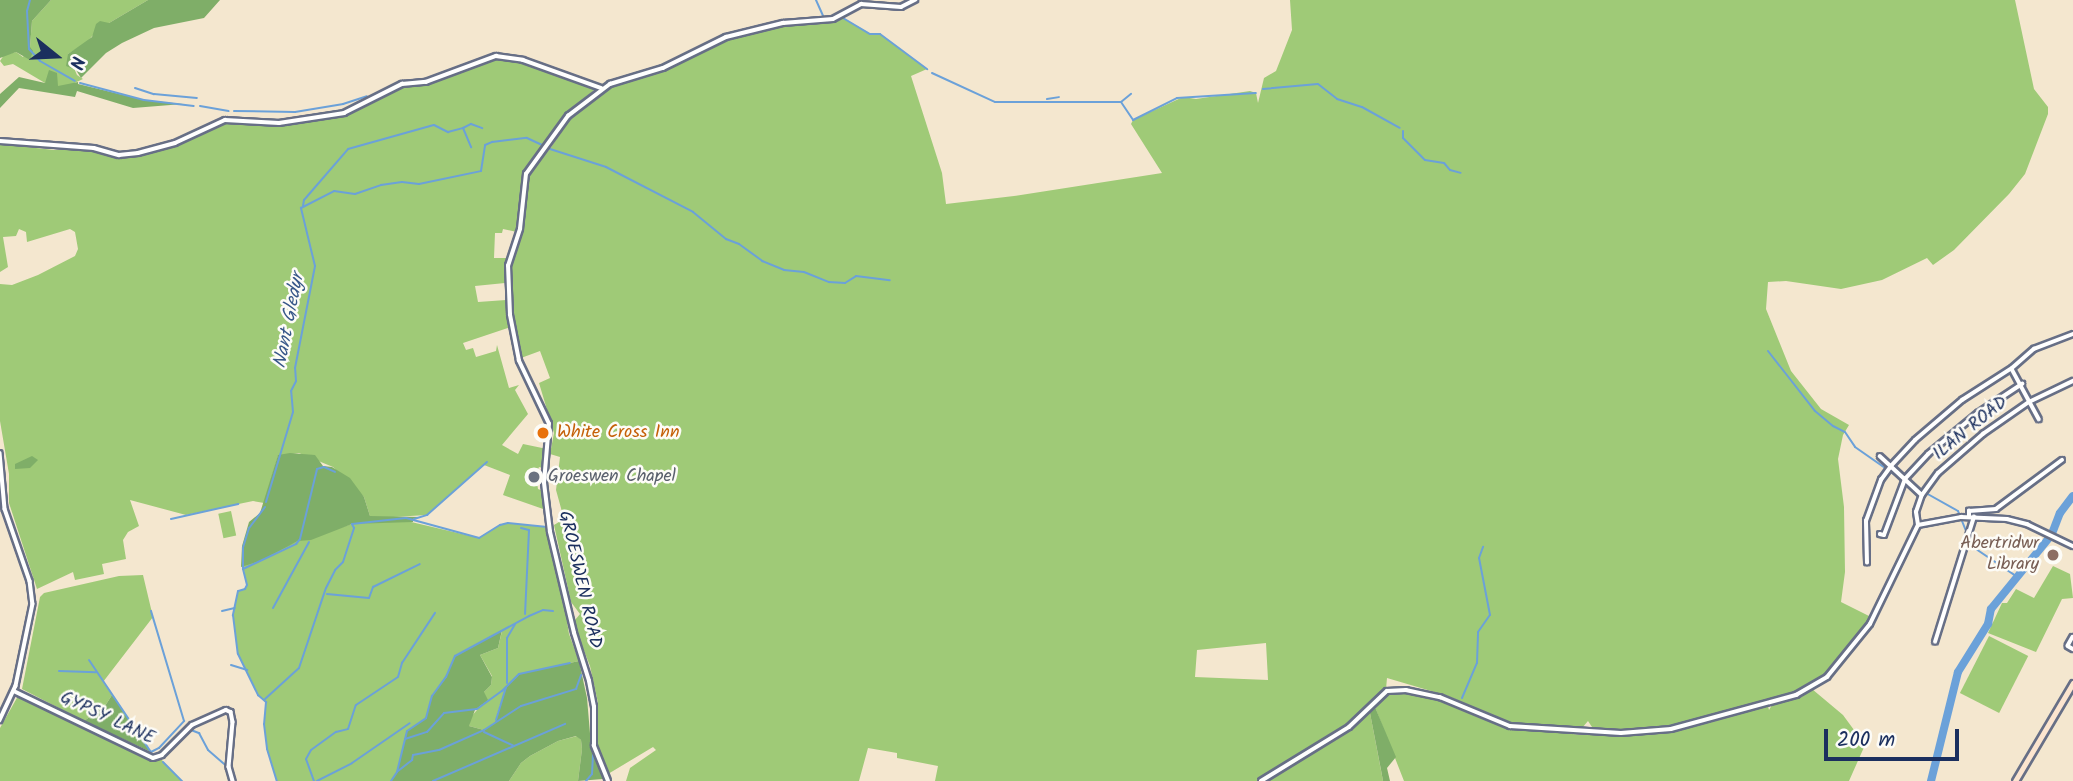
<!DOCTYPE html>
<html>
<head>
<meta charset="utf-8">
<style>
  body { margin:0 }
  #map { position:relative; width:2073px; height:781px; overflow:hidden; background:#f4e7cf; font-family:Kalam,sans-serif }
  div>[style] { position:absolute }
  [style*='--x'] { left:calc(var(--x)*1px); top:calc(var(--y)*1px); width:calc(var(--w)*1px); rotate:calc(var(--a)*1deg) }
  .green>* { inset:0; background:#9fca77; transform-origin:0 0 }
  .forest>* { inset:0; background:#7fae68 }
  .stream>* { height:2px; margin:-1px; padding:0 1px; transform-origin:1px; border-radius:1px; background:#6ba1d9 }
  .river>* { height:8px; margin:-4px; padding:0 4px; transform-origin:4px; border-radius:4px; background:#6ba1d9 }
  .roads { filter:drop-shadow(2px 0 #676f86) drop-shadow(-2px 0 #676f86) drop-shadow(0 2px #676f86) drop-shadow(0 -2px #676f86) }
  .street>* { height:3.5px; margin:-1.75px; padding:0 1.75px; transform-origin:1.75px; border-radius:1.75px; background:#fff }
  .secondary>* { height:5px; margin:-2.5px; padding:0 2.5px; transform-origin:2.5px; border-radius:2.5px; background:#fce5cf }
  .dots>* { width:19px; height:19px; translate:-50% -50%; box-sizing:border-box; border:4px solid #fdfcf7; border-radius:50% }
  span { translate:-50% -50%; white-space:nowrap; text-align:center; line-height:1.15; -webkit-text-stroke:5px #fdfcf7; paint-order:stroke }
  .street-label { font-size:18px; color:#1b2f5e }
  .food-label { font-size:18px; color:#c56008 }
  .left { translate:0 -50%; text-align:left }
  .worship-label { font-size:18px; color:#5b616d }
  .education-label { font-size:18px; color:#785e54 }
  .right { translate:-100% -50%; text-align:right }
  .water-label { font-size:19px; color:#375789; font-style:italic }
  .north { position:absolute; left:21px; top:21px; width:70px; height:70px; -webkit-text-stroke:5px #fdfcf7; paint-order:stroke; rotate:108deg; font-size:19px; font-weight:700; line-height:28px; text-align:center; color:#1b2f5e }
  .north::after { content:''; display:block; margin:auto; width:24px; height:32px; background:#1b2f5e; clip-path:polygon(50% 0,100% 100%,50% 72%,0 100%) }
  .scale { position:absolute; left:1824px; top:729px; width:135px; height:32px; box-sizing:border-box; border:4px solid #1b2f5e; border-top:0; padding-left:9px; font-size:21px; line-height:24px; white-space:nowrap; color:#1b2f5e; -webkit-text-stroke:5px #fdfcf7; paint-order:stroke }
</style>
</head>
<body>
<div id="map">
  <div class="green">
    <i style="clip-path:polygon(51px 0,148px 0,109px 23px,104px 23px,86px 43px,68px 54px,77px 75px,83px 79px,68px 86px,57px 86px,57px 73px,45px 83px,13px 64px,4px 66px,0 61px,4px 55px,16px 52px,23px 57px,30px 47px,32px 21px)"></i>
    <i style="clip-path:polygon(evenodd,1290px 0,2015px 0,2034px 89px,2048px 107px,2048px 114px,2025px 174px,2009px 194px,1954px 250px,1933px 265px,1927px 258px,1882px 280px,1841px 289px,1786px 281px,1768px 282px,1766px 309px,1791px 371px,1821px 409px,1849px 425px,1843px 435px,1838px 459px,1844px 507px,1845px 572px,1841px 602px,1871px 617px,1836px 663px,1825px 676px,1791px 695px,1683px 723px,1627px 731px,1601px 730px,1592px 727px,1588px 721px,1582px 728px,1511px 723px,1448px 696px,1387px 678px,1386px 689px,1357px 718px,1258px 781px,935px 781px,938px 766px,897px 758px,897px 753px,868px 748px,859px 781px,626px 781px,630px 768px,656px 750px,653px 747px,608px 774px,598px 750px,598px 703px,590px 666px,577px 633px,575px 620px,580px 614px,571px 602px,554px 525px,564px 519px,556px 490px,560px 457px,550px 454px,554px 433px,539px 383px,550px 378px,540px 351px,521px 358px,510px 300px,510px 265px,523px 228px,528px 173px,550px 149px,576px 109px,603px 90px,657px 72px,722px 40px,773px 27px,843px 18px,871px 34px,880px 34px,927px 69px,911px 76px,942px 173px,946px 204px,1014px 196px,1162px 173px,1131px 124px,1133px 120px,1183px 97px,1196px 99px,1250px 91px,1256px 93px,1258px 103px,1264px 78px,1276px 71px,1292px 30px,1290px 0,1266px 643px,1268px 680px,1195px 677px,1197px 650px,1266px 643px)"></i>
    <i style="clip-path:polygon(508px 58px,587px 82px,596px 88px,561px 121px,525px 170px,517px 232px,503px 229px,502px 233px,495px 233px,494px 258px,507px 258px,505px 283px,475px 286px,478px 302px,506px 300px,511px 327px,463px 343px,466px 350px,473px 348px,476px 357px,496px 351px,497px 345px,509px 388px,519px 385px,515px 390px,528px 414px,502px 445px,518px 454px,523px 444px,547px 449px,543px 468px,539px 467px,536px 474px,531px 472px,528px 480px,537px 483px,538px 489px,543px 491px,546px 510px,503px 495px,510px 475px,484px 465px,427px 515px,376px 518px,370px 516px,364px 497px,333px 467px,299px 453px,278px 456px,264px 503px,253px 501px,186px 515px,130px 500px,139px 526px,128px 532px,123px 540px,126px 559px,102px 564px,104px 574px,75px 580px,73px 572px,37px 589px,9px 503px,9px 474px,0 421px,0 284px,12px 285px,38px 275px,75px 256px,78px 249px,75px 232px,70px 229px,27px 242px,26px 232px,19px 229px,16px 236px,3px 237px,8px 267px,0 272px,0 144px,54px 150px,93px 149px,115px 157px,133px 157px,167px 149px,199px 132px,229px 122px,277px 125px,340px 115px,364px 107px,406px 85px,433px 83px,495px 59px)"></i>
    <i style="left:231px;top:511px;width:25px;height:13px;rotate:78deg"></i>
    <i style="clip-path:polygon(407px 521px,479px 538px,500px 525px,508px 523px,545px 527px,559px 570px,569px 634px,579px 661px,519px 674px,500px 705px,495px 722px,484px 730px,469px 726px,470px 718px,484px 702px,484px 692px,491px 685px,492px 676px,480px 655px,498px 648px,502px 631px,455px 656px,446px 677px,432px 696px,426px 718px,407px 731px,397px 772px,391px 781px,277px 781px,267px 749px,264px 724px,266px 702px,258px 695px,238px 654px,233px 615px,238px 591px,245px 589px,247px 585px,243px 566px,298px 541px,352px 524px)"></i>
    <i style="clip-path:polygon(2053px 566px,2070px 574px,2073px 598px,2062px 599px,2036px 652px,1988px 633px,2002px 603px,2007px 603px,2016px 589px,2034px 598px)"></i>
    <i style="clip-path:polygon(143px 575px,153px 617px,103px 682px,112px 695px,105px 706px,84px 721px,22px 689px,40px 597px,44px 593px,119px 576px)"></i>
    <i style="left:1989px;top:636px;width:44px;height:64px;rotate:27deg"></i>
    <i style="clip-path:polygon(1812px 689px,1843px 715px,1865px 745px,1849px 781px,1404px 781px,1375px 707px,1389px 693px,1402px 693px,1433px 698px,1505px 726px,1581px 735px,1641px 735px,1712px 722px,1768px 706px,1769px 710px,1772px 705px)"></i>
    <i style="clip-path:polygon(18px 696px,140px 756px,161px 759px,182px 781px,0 781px,0 728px)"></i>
    <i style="clip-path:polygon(1370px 713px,1383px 781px,1263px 781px,1330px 741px)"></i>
    <i style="clip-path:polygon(577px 736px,581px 740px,582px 749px,578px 781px,509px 781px,521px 763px,530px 756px,558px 741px)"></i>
  </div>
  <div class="forest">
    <i style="clip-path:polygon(0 0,51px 0,32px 21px,30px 47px,33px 51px,30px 60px,16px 52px,0 58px)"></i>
    <i style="clip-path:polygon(148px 0,220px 0,204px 18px,154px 28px,122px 43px,106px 53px,81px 78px,76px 70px,66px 66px,68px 54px,92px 37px,96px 24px,100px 21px,109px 23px)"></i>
    <i style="clip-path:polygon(49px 70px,57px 73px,58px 86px,78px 82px,78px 84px,144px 100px,183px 104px,133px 108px,77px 91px,75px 97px,19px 88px,0 108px,0 94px,19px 77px,45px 83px)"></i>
    <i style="clip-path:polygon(290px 453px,315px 455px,323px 466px,332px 467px,350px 478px,364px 497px,370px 516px,420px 517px,413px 519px,413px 522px,352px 524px,311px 540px,298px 541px,260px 561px,241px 567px,242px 546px,249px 522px,260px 513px,278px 455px)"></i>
    <i style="clip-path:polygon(32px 456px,38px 460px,30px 468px,15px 469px,15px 464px)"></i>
    <i style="clip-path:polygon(502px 630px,498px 648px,480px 655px,492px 677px,491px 685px,484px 692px,488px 700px,475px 710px,469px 726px,484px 730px,495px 722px,507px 686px,519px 674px,579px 661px,587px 698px,591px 745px,603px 779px,578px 781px,582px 749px,581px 740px,576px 736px,558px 741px,530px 756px,521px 763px,509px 781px,391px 781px,397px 772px,407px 731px,426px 718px,432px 696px,446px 677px,455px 656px)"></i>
    <i style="clip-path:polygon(112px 695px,135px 728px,151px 752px,84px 721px,105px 706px)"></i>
    <i style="clip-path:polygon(1375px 707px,1396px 757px,1387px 768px,1390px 781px,1383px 781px,1381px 770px,1370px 713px)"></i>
  </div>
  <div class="stream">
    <i style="--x:30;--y:0;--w:11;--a:105"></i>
    <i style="--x:27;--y:11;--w:38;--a:87"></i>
    <i style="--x:29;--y:49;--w:16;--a:47"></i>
    <i style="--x:40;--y:61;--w:40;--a:29.7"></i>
    <i style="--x:816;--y:0;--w:17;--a:66"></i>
    <i style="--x:843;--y:18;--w:31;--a:31"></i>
    <i style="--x:870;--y:34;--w:10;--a:0"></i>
    <i style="--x:880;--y:34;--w:59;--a:36.7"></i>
    <i style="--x:932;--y:73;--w:69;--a:24.7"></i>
    <i style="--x:995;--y:102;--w:126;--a:0"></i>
    <i style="--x:1121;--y:102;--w:22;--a:56"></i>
    <i style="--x:1133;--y:120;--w:49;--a:-26.6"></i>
    <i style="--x:1177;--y:98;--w:79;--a:-3.6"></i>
    <i style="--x:80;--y:83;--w:66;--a:14.9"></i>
    <i style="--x:144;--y:100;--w:50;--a:6.8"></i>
    <i style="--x:135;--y:88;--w:20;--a:18"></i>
    <i style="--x:154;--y:94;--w:43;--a:5.3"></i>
    <i style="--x:1263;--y:89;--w:55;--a:-5.2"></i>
    <i style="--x:1318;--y:84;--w:24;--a:38"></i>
    <i style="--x:1337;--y:99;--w:26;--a:18"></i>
    <i style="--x:1362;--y:107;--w:43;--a:28.9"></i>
    <i style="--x:1047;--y:99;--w:12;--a:-9"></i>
    <i style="--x:1121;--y:102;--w:13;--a:-39"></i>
    <i style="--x:200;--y:106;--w:29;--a:10"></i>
    <i style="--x:234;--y:111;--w:61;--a:0.9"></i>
    <i style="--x:295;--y:112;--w:49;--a:-9.5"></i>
    <i style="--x:343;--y:104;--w:25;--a:-18"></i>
    <i style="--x:463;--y:128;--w:9;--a:-27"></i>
    <i style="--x:471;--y:124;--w:12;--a:20"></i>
    <i style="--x:1403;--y:131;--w:7;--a:90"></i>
    <i style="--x:1403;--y:138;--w:31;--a:45"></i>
    <i style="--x:1425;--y:160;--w:19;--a:9"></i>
    <i style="--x:1444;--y:163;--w:9;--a:49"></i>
    <i style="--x:1450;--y:170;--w:11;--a:15"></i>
    <i style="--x:550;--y:149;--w:59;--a:17.8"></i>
    <i style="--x:606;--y:167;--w:98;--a:27.3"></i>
    <i style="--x:693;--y:212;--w:43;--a:39.3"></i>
    <i style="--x:726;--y:239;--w:14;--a:21"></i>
    <i style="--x:739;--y:244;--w:29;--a:36"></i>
    <i style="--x:762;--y:261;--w:24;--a:22"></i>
    <i style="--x:784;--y:270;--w:20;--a:6"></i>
    <i style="--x:804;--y:272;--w:27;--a:22"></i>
    <i style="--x:829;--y:282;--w:16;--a:4"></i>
    <i style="--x:845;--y:283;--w:13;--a:-32"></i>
    <i style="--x:856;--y:276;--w:34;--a:7"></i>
    <i style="--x:303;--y:206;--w:6;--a:-81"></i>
    <i style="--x:304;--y:200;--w:67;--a:-49.2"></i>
    <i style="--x:348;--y:149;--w:89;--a:-15.6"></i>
    <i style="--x:434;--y:125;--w:16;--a:27"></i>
    <i style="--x:448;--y:132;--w:16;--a:-15"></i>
    <i style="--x:463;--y:128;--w:21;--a:67"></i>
    <i style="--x:1768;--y:351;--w:76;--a:51.9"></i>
    <i style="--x:1815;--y:411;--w:23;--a:40"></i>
    <i style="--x:1833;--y:426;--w:13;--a:27"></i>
    <i style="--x:1845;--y:432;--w:18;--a:56"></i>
    <i style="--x:1855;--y:447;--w:65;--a:34.9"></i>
    <i style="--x:1917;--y:488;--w:47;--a:29.3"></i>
    <i style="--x:1958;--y:511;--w:24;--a:68"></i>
    <i style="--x:266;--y:502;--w:94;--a:-73.3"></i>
    <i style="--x:293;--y:412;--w:21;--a:-95"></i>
    <i style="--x:291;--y:391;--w:11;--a:-63"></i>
    <i style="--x:296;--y:381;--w:13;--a:-94"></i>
    <i style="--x:295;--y:368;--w:104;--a:-78.9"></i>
    <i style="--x:315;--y:266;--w:60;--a:-103.6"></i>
    <i style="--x:301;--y:208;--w:37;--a:-27"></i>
    <i style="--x:334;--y:191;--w:21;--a:8"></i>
    <i style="--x:355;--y:194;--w:28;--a:-19"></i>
    <i style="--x:381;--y:185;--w:21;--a:-8"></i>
    <i style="--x:402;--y:182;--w:17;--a:7"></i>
    <i style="--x:419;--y:184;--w:63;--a:-11.8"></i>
    <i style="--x:481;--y:171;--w:26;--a:-81"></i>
    <i style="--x:485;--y:145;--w:8;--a:-23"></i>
    <i style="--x:492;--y:142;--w:35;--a:-7"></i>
    <i style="--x:527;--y:138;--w:19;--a:25"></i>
    <i style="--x:265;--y:507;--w:26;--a:127"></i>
    <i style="--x:249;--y:528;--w:21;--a:107"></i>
    <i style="--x:243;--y:548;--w:21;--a:90"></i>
    <i style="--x:243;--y:569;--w:16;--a:76"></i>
    <i style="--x:247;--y:585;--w:4;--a:117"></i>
    <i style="--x:245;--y:589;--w:7;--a:164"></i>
    <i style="--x:238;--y:591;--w:25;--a:102"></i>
    <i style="--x:233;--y:615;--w:39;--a:83"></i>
    <i style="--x:238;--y:654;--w:46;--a:64"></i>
    <i style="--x:258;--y:695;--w:11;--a:41"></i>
    <i style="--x:266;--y:702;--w:22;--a:95"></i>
    <i style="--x:264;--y:724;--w:25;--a:83"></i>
    <i style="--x:267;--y:749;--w:34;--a:73"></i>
    <i style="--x:171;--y:519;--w:69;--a:-12.6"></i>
    <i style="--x:414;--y:519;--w:14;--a:-17"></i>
    <i style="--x:427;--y:515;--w:80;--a:-41.5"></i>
    <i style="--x:521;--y:528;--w:8;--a:14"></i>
    <i style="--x:529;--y:530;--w:84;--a:92.7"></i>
    <i style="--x:1970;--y:539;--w:9;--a:69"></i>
    <i style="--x:1973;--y:547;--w:52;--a:34"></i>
    <i style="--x:243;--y:569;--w:59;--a:-25.3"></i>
    <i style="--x:296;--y:544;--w:6;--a:-51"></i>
    <i style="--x:300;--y:539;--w:72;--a:-76.3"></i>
    <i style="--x:317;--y:469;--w:7;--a:-16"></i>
    <i style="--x:324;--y:467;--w:12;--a:24"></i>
    <i style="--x:327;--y:594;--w:42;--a:5.4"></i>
    <i style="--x:369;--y:598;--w:12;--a:-70"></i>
    <i style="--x:373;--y:587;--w:52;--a:-26.1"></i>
    <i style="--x:273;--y:608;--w:75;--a:-61.4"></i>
    <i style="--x:222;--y:611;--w:13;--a:-13"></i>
    <i style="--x:89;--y:660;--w:73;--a:56.1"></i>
    <i style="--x:231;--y:665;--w:17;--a:17"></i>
    <i style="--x:59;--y:671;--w:37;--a:2"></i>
    <i style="--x:507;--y:683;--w:45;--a:-90"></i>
    <i style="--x:507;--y:638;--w:16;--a:-60"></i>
    <i style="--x:1462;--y:698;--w:38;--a:-67"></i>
    <i style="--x:1477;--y:663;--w:31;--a:-88"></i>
    <i style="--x:1478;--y:632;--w:21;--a:-55"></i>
    <i style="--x:1490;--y:615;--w:58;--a:-100.9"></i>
    <i style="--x:1479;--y:558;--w:12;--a:-70"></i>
    <i style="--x:265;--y:699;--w:46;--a:-42.4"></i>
    <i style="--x:299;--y:668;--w:84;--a:-71.4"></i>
    <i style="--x:326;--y:588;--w:20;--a:-63"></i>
    <i style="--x:335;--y:570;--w:11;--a:-45"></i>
    <i style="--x:343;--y:562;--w:36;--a:-72"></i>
    <i style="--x:354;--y:528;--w:4;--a:-117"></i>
    <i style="--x:352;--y:524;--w:54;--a:-6.3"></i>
    <i style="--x:406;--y:518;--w:76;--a:15.3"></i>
    <i style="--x:479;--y:538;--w:25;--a:-32"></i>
    <i style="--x:500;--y:525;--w:8;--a:-14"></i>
    <i style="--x:508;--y:523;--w:37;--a:6"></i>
    <i style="--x:496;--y:720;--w:34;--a:-73"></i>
    <i style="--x:134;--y:727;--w:30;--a:56"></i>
    <i style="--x:151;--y:752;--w:9;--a:-27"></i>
    <i style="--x:159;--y:748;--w:37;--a:-47"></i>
    <i style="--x:184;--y:721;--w:115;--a:-106.7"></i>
    <i style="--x:191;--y:730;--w:9;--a:21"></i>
    <i style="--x:199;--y:733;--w:19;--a:62"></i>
    <i style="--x:208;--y:750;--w:23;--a:41"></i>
    <i style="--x:484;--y:732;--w:33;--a:25"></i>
    <i style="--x:405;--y:739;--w:23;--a:-18"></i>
    <i style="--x:427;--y:732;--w:25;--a:-48"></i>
    <i style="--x:444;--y:713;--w:33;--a:-7"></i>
    <i style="--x:477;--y:709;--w:31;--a:-36"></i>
    <i style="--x:502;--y:691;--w:24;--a:-45"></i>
    <i style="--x:519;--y:674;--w:52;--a:-12.2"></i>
    <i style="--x:163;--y:762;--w:27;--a:45"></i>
    <i style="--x:398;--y:771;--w:18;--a:-38"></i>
    <i style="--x:412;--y:760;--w:5;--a:-79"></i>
    <i style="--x:413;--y:755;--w:26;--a:-11"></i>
    <i style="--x:439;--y:750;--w:49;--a:-24"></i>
    <i style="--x:484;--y:730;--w:44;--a:-33"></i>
    <i style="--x:521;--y:706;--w:58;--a:-17.2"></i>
    <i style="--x:576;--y:689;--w:15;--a:-70"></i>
    <i style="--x:314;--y:781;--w:23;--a:-110"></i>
    <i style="--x:306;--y:759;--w:10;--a:-61"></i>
    <i style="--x:311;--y:750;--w:31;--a:-36"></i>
    <i style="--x:336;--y:732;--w:12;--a:-14"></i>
    <i style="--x:348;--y:729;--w:25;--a:-72"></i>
    <i style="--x:356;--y:705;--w:50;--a:-33.7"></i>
    <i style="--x:398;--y:677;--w:15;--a:-74"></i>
    <i style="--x:402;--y:663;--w:60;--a:-56.6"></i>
    <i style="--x:317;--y:781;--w:39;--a:-27"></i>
    <i style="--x:352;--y:763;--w:70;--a:-34.6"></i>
    <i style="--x:391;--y:781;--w:11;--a:-56"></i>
    <i style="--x:397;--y:772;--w:42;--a:-76.3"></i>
    <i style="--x:407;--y:731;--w:23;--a:-34"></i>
    <i style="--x:426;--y:718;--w:23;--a:-75"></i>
    <i style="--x:432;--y:696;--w:24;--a:-54"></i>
    <i style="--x:446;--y:677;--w:23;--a:-67"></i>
    <i style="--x:455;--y:656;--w:84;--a:-28.4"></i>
    <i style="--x:529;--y:616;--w:15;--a:-23"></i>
    <i style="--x:543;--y:610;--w:10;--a:6"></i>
    <i style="--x:433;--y:781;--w:144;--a:-23.4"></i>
    <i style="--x:586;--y:781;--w:9;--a:-49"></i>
    <i style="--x:592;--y:774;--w:19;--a:-87"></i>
  </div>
  <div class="river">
    <i style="--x:2053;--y:531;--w:19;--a:-69"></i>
    <i style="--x:2060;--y:513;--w:21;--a:-53"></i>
    <i style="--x:1931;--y:781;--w:112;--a:-76.1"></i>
    <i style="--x:1958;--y:672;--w:57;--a:-58"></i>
    <i style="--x:1988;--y:624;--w:15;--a:-79"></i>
    <i style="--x:1991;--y:609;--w:92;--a:-50.8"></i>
  </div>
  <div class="roads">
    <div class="street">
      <i style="--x:0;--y:141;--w:94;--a:4.3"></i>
      <i style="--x:94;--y:148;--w:26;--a:16"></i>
      <i style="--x:119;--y:155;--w:19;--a:-6"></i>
      <i style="--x:138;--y:153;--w:38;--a:-15"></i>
      <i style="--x:175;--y:143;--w:55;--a:-24.7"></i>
      <i style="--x:225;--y:120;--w:54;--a:3.2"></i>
      <i style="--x:279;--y:123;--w:66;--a:-8.7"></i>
      <i style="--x:344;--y:113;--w:65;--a:-26.6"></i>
      <i style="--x:402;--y:84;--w:24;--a:-5"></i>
      <i style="--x:426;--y:82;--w:75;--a:-20.4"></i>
      <i style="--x:496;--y:56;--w:27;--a:8"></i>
      <i style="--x:523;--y:60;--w:83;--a:19.7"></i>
      <i style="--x:2012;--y:369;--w:57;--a:61.6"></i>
      <i style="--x:0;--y:453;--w:56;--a:84.9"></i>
      <i style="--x:5;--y:509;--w:76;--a:70.9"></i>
      <i style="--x:30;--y:581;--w:23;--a:83"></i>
      <i style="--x:33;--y:604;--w:84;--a:101.7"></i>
      <i style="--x:16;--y:686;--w:38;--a:115"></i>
      <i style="--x:1880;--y:456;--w:57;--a:42.9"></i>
      <i style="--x:1969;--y:516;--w:5;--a:-90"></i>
      <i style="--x:1969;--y:511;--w:27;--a:-4"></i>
      <i style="--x:1996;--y:509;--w:82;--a:-36.6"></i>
      <i style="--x:1918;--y:525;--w:13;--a:-99"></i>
      <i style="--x:1916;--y:512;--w:18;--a:-71"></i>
      <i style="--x:1922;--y:495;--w:27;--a:-54"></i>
      <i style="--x:1938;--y:473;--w:60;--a:-40.9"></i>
      <i style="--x:1983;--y:434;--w:56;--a:-34.8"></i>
      <i style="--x:2029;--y:402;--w:49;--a:-25.5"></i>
      <i style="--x:1918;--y:525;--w:44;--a:-10.5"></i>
      <i style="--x:1961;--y:517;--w:46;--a:2.5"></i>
      <i style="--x:2007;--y:519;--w:21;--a:14"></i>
      <i style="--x:2027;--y:524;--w:51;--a:25.6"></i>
      <i style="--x:1880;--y:534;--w:4;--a:14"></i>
      <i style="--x:1884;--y:535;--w:60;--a:-69.4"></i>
      <i style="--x:1905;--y:479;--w:34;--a:-47"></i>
      <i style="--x:1928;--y:454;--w:65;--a:-39.4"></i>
      <i style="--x:1978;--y:413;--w:53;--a:-33.4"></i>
      <i style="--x:1867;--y:563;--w:42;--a:-91.4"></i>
      <i style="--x:1866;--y:521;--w:44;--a:-69.9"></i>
      <i style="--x:1881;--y:480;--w:17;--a:-54"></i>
      <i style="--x:1891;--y:466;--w:35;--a:-47"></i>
      <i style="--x:1915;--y:440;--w:62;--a:-40.4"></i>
      <i style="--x:1962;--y:400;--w:59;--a:-32.6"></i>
      <i style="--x:2012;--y:368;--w:29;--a:-41"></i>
      <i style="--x:2034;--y:349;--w:42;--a:-21"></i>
      <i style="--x:2073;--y:637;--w:10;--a:119"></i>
      <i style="--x:2068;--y:646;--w:6;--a:31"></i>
      <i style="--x:1935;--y:642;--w:131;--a:-72.7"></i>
      <i style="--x:14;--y:691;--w:154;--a:25.7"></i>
      <i style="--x:153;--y:758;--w:9;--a:-18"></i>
      <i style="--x:162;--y:755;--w:42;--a:-45"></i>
      <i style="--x:192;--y:725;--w:37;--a:-24"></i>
      <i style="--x:226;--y:710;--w:5;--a:22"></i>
      <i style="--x:231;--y:712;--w:10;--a:79"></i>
      <i style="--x:233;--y:722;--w:45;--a:95.1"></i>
      <i style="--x:229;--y:767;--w:15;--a:74"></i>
      <i style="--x:608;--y:781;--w:38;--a:-112"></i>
      <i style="--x:594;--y:746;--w:39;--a:-90"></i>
      <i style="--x:594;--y:707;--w:26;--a:-101"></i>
      <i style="--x:589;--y:681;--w:50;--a:-107.4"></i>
      <i style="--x:574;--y:633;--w:104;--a:-103.4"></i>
      <i style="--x:550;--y:532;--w:49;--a:-97"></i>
      <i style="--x:544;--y:483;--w:59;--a:-85.2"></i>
      <i style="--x:549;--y:424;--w:70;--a:-115.5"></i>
      <i style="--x:519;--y:361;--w:47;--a:-101.1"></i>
      <i style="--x:510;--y:315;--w:49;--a:-92.3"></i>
      <i style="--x:508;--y:266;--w:39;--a:-72"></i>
      <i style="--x:520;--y:229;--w:55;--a:-83.8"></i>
      <i style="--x:526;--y:174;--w:72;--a:-54.1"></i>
      <i style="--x:568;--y:116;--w:53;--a:-37.3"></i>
      <i style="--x:610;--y:84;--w:55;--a:-16.8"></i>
      <i style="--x:663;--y:68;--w:70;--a:-26.2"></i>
      <i style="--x:726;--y:37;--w:59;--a:-13.8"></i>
      <i style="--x:783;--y:23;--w:50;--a:-4.6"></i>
      <i style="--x:833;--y:19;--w:32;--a:-28"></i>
      <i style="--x:861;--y:4;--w:40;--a:4.3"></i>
      <i style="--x:901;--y:7;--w:16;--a:-27"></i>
      <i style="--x:1261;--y:781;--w:103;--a:-31.5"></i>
      <i style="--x:1349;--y:727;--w:52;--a:-43.5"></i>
      <i style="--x:1387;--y:691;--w:19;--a:-3"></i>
      <i style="--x:1406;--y:690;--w:35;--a:12"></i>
      <i style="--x:1440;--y:697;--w:76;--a:22.5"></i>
      <i style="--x:1510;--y:726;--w:111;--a:3.6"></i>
      <i style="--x:1621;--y:733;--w:50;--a:-4.6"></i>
      <i style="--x:1671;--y:729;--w:130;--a:-15.2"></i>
      <i style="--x:1796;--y:695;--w:36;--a:-30"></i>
      <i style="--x:1827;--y:677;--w:68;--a:-50.9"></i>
      <i style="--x:1870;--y:624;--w:110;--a:-64.1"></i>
    </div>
    <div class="secondary">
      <i style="--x:2015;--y:781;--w:114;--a:-59.4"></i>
    </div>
  </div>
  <div class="dots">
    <i style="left:543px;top:433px;background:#e8710a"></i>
    <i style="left:534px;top:477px;background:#6b7280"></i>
    <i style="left:2053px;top:555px;background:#8d6e63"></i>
  </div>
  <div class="street-label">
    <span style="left:1971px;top:429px;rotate:-39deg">ILAN ROAD</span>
    <span style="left:579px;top:580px;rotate:77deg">GROESWEN ROAD</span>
    <span style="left:107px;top:719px;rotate:25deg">GYPSY LANE</span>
  </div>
  <div class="food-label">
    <span class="left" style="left:557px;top:433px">White Cross Inn</span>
  </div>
  <div class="worship-label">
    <span class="left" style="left:548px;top:477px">Groeswen Chapel</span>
  </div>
  <div class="education-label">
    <span class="right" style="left:2039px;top:555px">Abertridwr<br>Library</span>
  </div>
  <div class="water-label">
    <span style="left:290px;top:321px;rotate:-79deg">Nant Gledyr</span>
  </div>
  <div class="north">N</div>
  <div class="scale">200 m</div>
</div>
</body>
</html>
